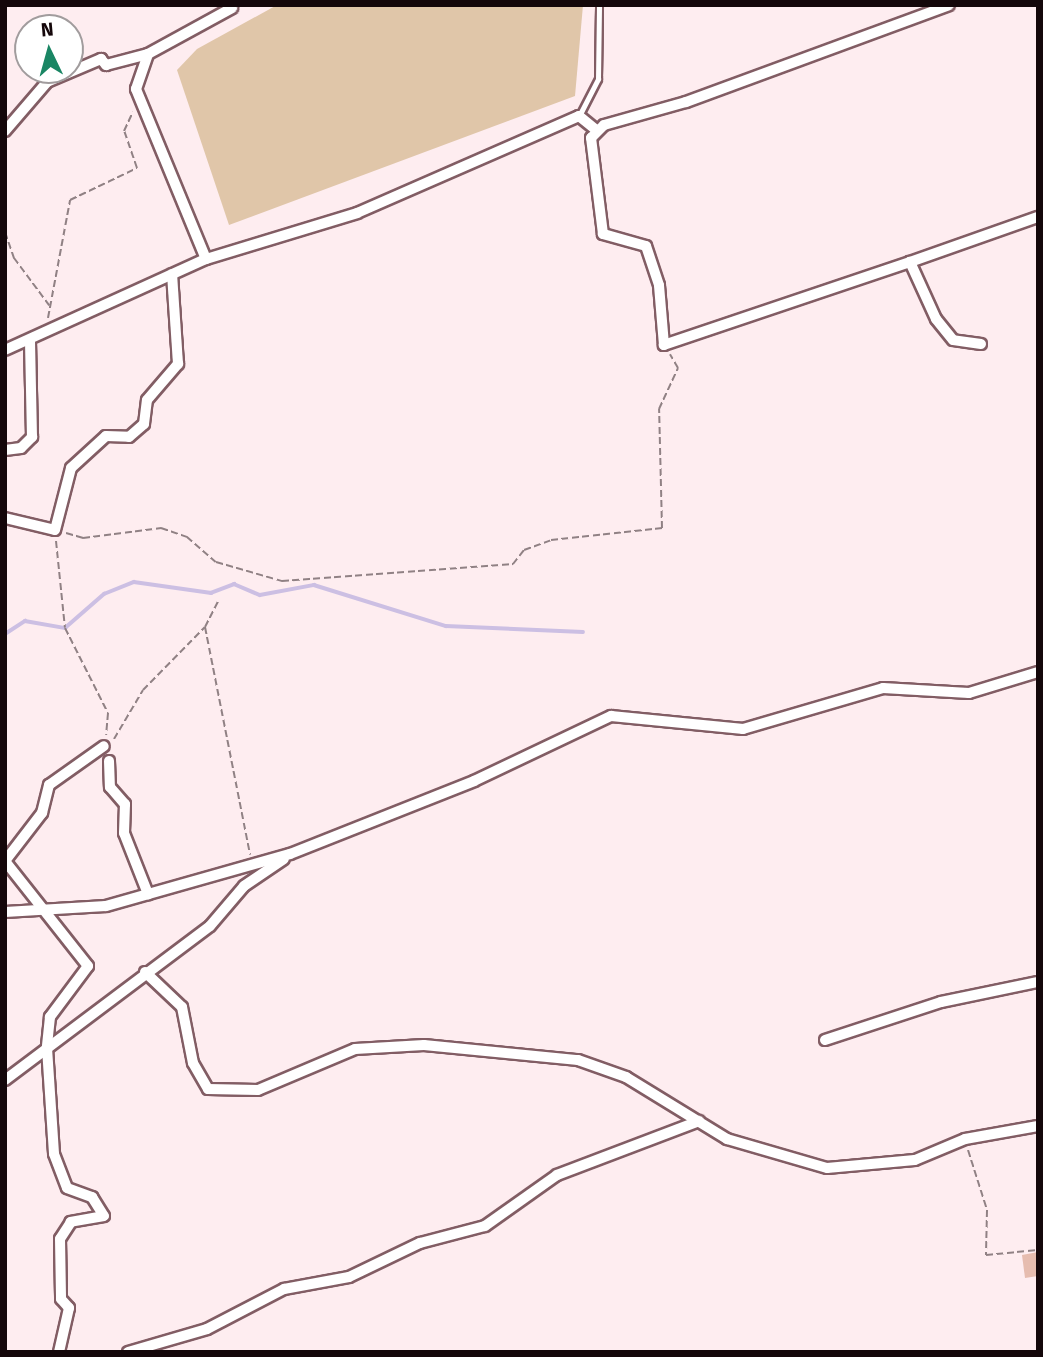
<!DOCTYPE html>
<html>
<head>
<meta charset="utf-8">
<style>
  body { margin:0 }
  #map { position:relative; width:1043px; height:1357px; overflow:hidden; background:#feedf0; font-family:"Fira Sans",sans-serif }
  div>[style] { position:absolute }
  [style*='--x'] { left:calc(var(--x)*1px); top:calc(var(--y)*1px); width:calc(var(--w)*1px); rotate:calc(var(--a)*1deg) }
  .green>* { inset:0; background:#e0c6a9 }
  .stream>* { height:3.5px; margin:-1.75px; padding:0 1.75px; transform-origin:1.75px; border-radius:1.75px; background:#ccbfe3 }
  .building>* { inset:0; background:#e6bcaf }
  .path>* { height:2px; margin-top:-1px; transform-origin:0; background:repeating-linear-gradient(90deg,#908184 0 7px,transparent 0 10.5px) }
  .roads { filter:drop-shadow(2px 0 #825d64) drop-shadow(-2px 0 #825d64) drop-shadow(0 2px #825d64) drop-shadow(0 -2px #825d64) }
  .lane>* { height:5px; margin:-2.5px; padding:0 2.5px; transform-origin:2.5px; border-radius:2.5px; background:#fff }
  .street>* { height:10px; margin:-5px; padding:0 5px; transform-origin:5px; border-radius:5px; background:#fff }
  span { translate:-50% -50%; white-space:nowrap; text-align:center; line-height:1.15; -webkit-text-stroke:7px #fff; paint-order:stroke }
  .frame { position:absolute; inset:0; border:7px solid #14070a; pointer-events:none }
  .north { position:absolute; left:14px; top:14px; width:70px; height:70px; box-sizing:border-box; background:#fff; border:2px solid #a19c9d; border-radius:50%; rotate:355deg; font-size:19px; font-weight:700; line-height:28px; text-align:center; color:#14070a }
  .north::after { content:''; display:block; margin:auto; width:24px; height:32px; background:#1a8664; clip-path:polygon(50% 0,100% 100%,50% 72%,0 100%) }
</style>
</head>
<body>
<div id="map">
  <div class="green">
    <i style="clip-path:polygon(277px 5px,583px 5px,575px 96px,229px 225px,177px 70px,197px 49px)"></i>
  </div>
  <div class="stream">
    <i style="--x:5;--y:634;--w:24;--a:-33"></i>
    <i style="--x:25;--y:621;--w:41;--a:9.9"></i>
    <i style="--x:65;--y:628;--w:52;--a:-41.1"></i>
    <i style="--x:104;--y:594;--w:32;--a:-22"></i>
    <i style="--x:134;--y:582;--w:78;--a:8.1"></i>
    <i style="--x:211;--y:593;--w:25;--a:-21"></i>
    <i style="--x:234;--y:584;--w:28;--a:23"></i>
    <i style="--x:260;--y:595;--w:55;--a:-10.5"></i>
    <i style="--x:314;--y:585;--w:138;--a:17.3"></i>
    <i style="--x:446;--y:626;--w:137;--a:2.5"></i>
  </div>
  <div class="building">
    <i style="clip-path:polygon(1038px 1252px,1038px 1276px,1025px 1278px,1022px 1255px)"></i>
  </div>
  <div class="path">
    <i style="--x:5;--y:232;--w:28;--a:71"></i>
    <i style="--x:14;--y:258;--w:59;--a:53.3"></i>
    <i style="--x:48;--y:318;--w:120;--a:-79.4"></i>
    <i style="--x:70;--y:200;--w:74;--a:-25.5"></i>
    <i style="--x:137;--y:168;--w:39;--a:-109"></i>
    <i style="--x:124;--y:131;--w:21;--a:-65"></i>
    <i style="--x:66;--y:533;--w:18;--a:16"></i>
    <i style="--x:83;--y:538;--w:79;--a:-7.3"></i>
    <i style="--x:161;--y:528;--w:28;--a:19"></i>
    <i style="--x:187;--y:537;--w:38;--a:41"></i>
    <i style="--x:216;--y:562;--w:69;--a:16.1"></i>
    <i style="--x:282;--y:581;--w:232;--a:-4.2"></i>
    <i style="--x:513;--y:564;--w:18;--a:-52"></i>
    <i style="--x:524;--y:550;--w:29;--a:-20"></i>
    <i style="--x:551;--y:540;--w:112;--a:-6.2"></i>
    <i style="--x:662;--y:528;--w:119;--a:-91.4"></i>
    <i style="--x:659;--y:409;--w:45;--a:-65.1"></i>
    <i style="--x:678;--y:368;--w:16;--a:-120"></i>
    <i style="--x:56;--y:541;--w:87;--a:84.1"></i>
    <i style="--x:65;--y:628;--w:95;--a:63.2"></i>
    <i style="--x:108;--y:713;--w:22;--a:95"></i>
    <i style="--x:205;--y:627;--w:232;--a:78.8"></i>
    <i style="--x:114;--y:739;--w:57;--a:-59.4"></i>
    <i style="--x:143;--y:690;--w:88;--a:-45.5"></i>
    <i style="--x:205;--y:627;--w:30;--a:-63"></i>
    <i style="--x:968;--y:1150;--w:63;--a:72.4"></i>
    <i style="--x:987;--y:1210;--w:45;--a:91.3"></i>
    <i style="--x:986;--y:1255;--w:52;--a:-5.5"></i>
  </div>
  <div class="roads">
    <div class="lane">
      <i style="--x:579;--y:116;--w:42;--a:-62.8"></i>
      <i style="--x:598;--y:79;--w:74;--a:-89.2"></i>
    </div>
    <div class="street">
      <i style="--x:5;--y:131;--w:65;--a:-49.4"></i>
      <i style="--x:47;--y:82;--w:59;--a:-23.1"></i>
      <i style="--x:101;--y:59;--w:8;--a:50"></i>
      <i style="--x:106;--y:65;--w:43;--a:-14.7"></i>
      <i style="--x:148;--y:54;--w:96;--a:-28.7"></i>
      <i style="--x:206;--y:259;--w:158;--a:-16.9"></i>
      <i style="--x:357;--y:213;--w:242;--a:-23.6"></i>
      <i style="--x:579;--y:116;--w:22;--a:39"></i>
      <i style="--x:910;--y:262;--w:260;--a:161.4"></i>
      <i style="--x:664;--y:345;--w:60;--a:-94.8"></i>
      <i style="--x:659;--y:285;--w:41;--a:-108.4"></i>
      <i style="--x:646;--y:246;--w:45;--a:-164.4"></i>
      <i style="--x:603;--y:234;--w:97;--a:-97.1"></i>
      <i style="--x:591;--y:138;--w:18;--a:-45"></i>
      <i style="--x:604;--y:125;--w:85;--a:-15.7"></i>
      <i style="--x:686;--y:102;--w:280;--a:-20.2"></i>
      <i style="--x:981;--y:344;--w:28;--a:-172"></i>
      <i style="--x:953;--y:340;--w:27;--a:-129"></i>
      <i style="--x:936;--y:319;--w:63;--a:-114.5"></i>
      <i style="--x:910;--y:262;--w:136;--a:-19.4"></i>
      <i style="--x:5;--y:350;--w:221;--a:-24.4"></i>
      <i style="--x:206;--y:259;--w:184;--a:-112.4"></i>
      <i style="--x:136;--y:89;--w:37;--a:-71"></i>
      <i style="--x:5;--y:450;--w:16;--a:-7"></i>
      <i style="--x:21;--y:448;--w:16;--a:-45"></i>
      <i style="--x:32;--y:437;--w:96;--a:-91.2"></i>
      <i style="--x:5;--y:518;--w:51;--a:13.5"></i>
      <i style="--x:55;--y:530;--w:64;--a:-75.5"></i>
      <i style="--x:71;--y:468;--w:47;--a:-42.4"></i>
      <i style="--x:106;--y:436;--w:23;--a:2"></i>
      <i style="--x:129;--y:437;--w:20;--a:-41"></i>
      <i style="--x:144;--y:424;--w:24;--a:-83"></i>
      <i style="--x:147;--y:400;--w:48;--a:-49.3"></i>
      <i style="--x:178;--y:364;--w:90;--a:-93.8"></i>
      <i style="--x:109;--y:761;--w:26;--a:88"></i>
      <i style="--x:110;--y:787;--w:23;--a:49"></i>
      <i style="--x:125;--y:804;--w:29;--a:92"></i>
      <i style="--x:124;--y:833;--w:66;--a:68.5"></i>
      <i style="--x:5;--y:861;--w:134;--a:51.7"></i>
      <i style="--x:88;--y:966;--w:64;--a:126.7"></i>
      <i style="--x:50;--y:1017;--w:31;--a:96"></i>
      <i style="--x:47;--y:1048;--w:106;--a:86.2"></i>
      <i style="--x:54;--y:1154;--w:36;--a:69"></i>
      <i style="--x:67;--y:1188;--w:27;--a:20"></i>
      <i style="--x:92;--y:1197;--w:22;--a:58"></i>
      <i style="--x:104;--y:1216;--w:34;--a:170"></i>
      <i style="--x:71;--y:1222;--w:20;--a:123"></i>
      <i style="--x:60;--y:1239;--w:60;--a:89"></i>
      <i style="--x:61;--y:1299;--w:12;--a:48"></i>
      <i style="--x:69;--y:1308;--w:45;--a:102.8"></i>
      <i style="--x:5;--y:861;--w:61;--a:-52.4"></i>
      <i style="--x:42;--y:813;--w:29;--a:-76"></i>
      <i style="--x:49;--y:785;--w:67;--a:-35.3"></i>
      <i style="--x:5;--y:912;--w:101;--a:-3.4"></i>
      <i style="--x:106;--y:906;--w:191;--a:-15.8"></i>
      <i style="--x:290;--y:854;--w:198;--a:-21.6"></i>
      <i style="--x:474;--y:781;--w:152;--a:-25.4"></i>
      <i style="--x:611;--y:716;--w:133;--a:5.6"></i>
      <i style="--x:743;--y:729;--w:146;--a:-16.3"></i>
      <i style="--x:883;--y:688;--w:86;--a:3.3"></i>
      <i style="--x:969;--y:693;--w:72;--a:-16.9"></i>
      <i style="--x:145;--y:972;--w:51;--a:43.4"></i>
      <i style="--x:182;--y:1007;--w:57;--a:78.9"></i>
      <i style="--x:193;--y:1063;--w:30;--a:60"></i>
      <i style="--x:208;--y:1089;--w:50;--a:1.1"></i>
      <i style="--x:258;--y:1090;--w:105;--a:-22.9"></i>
      <i style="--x:355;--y:1049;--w:69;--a:-3.3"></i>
      <i style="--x:424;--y:1045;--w:155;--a:5.6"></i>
      <i style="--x:578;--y:1060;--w:51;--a:19.5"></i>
      <i style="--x:626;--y:1077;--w:119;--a:31.5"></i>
      <i style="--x:727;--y:1139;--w:104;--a:16.2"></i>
      <i style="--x:827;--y:1168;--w:88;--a:-5.2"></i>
      <i style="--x:915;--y:1160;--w:54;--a:-22.8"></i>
      <i style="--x:965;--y:1139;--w:74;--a:-10.1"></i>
      <i style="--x:825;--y:1040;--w:122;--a:-18.1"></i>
      <i style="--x:941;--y:1002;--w:99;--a:-11.7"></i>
      <i style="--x:5;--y:1080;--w:256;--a:-36.9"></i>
      <i style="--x:210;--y:926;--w:52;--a:-49.6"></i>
      <i style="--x:244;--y:886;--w:48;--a:-34"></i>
      <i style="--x:128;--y:1352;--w:82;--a:-16.2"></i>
      <i style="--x:207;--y:1329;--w:87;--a:-27.5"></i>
      <i style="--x:284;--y:1289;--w:66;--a:-10.5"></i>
      <i style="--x:349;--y:1277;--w:79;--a:-25.6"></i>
      <i style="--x:420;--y:1243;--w:67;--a:-14.7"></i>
      <i style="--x:485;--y:1226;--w:88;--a:-35.3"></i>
      <i style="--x:557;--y:1175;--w:152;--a:-20.8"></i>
    </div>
  </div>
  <div class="frame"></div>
  <div class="north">N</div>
</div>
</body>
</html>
